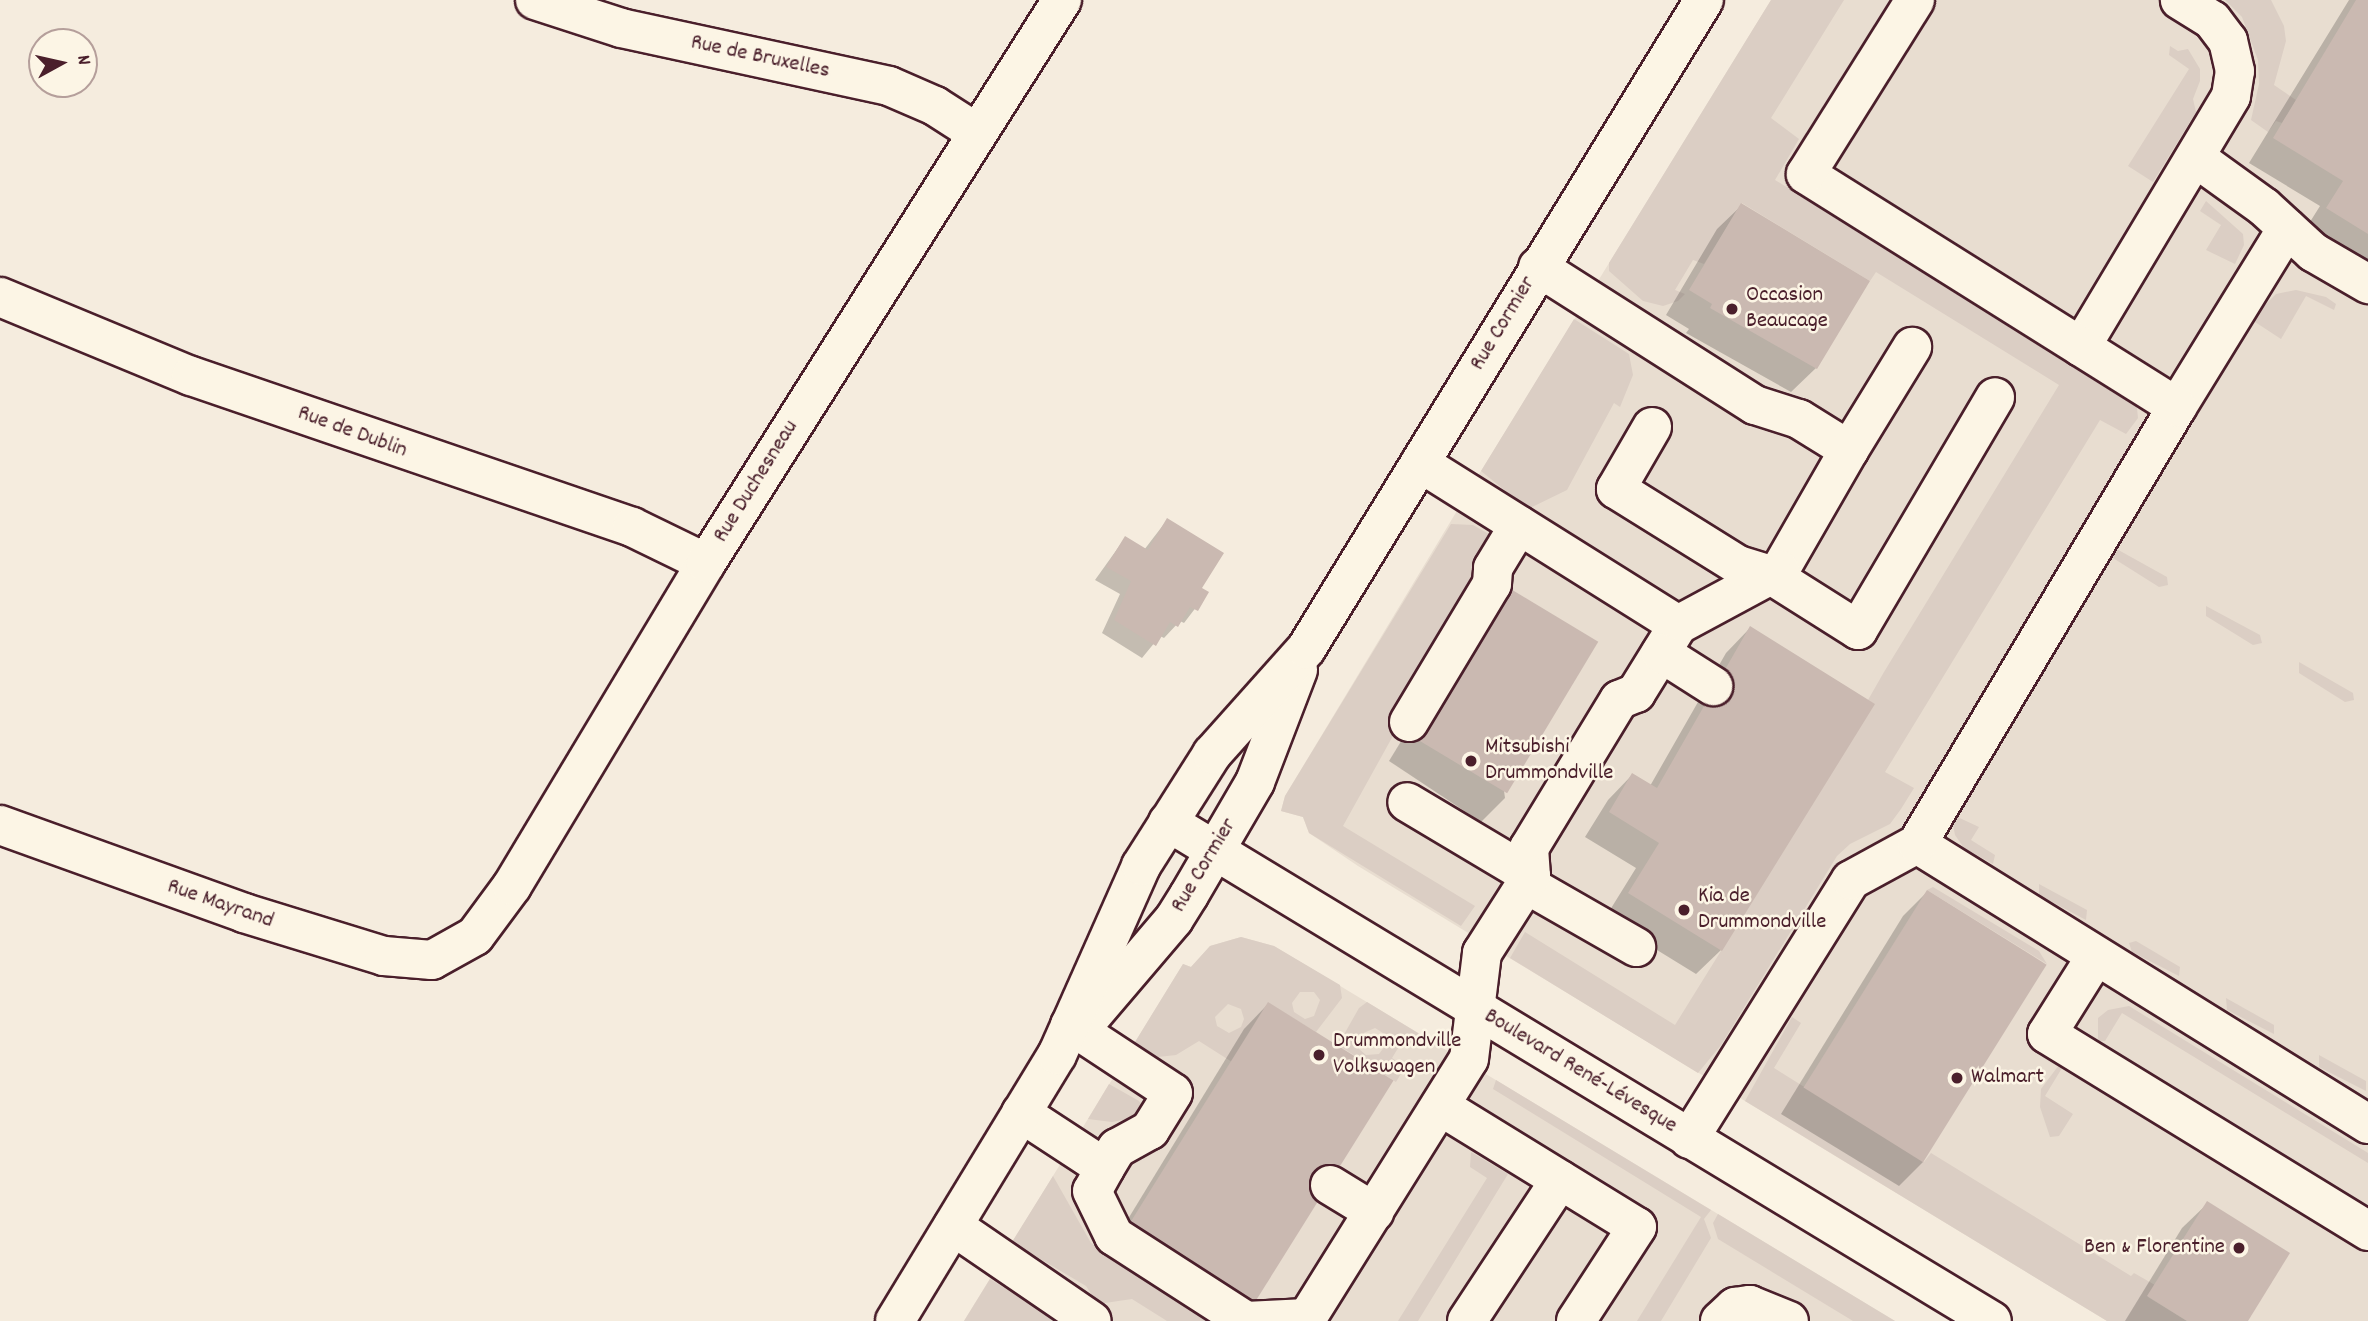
<!DOCTYPE html>
<html>
<head>
<meta charset="utf-8">
<style>
  body { margin:0 }
  #map { position:relative; width:2368px; height:1321px; overflow:hidden; background:#f5ecde; font-family:Dekko,sans-serif }
  div>[style] { position:absolute }
  [style*='--x'] { left:calc(var(--x)*1px); top:calc(var(--y)*1px); width:calc(var(--w)*1px); rotate:calc(var(--a)*1deg) }
  .built>* { inset:0; background:#e8ddd0 }
  .green>* { inset:0; background:#dbcec4 }
  .shadow>* { inset:0; background:#0003 }
  .building>* { inset:0; background:#cab9b1; transform-origin:0 0 }
  .roads { filter:drop-shadow(2px 0 #4a1f2b) drop-shadow(-2px 0 #4a1f2b) drop-shadow(0 2px #4a1f2b) drop-shadow(0 -2px #4a1f2b) }
  .minor>* { height:38px; margin:-19px; padding:0 19px; transform-origin:19px; border-radius:19px; background:#fcf5e5 }
  .dots>* { width:19px; height:19px; translate:-50% -50%; box-sizing:border-box; border:4px solid #fcf5e5; border-radius:50% }
  span { translate:-50% -50%; white-space:nowrap; text-align:center; line-height:1.15; -webkit-text-stroke:5px #fcf5e5; paint-order:stroke }
  .street-label { font-size:23px; color:#4a1f2b }
  .poi-label { font-size:23px; color:#4a1f2b }
  .left { translate:0 -50%; text-align:left }
  .right { translate:-100% -50%; text-align:right }
  .north { position:absolute; left:28px; top:28px; width:70px; height:70px; box-sizing:border-box; background:#fcf5e5; border:2px solid #b59f9b; border-radius:50%; rotate:82deg; font-size:19px; font-weight:700; line-height:28px; text-align:center; color:#4a1f2b }
  .north::after { content:''; display:block; margin:auto; width:24px; height:32px; background:#4a1f2b; clip-path:polygon(50% 0,100% 100%,50% 72%,0 100%) }
</style>
</head>
<body>
<div id="map">
  <div class="built">
    <i style="clip-path:polygon(1771px 0,2368px 0,2368px 1321px,2107px 1321px,1358px 866px,1309px 833px,1303px 817px,1281px 811px,1285px 796px,1481px 471px)"></i>
    <i style="clip-path:polygon(1241px 937px,1274px 946px,1895px 1321px,964px 1321px,1183px 964px,1191px 967px,1210px 946px)"></i>
  </div>
  <div class="green">
    <i style="clip-path:polygon(1771px 0,1844px 0,1771px 118px,1799px 139px,1775px 180px,2128px 396px,2137px 408px,2138px 418px,2126px 434px,2100px 420px,1885px 772px,1914px 788px,1901px 809px,1890px 824px,1850px 844px,1837px 856px,1721px 1045px,1698px 1073px,1510px 958px,1525px 932px,1675px 1025px,1874px 704px,1868px 700px,1884px 672px,2059px 385px,1876px 272px,1870px 281px,1742px 203px,1704px 264px,1693px 260px,1675px 290px,1685px 294px,1678px 301px,1663px 306px,1643px 301px,1609px 271px,1609px 263px)"></i>
    <i style="clip-path:polygon(2225px 0,2271px 0,2284px 26px,2286px 41px,2274px 85px,2296px 100px,2282px 123px,2276px 121px,2268px 132px,2251px 120px,2259px 84px,2258px 60px,2242px 17px)"></i>
    <i style="clip-path:polygon(2170px 46px,2178px 51px,2188px 49px,2200px 69px,2200px 81px,2193px 99px,2196px 112px,2153px 182px,2128px 166px,2189px 69px,2169px 55px)"></i>
    <i style="clip-path:polygon(2206px 201px,2243px 234px,2244px 245px,2235px 264px,2206px 250px,2221px 225px,2200px 211px)"></i>
    <i style="clip-path:polygon(2296px 290px,2326px 297px,2336px 304px,2334px 310px,2306px 296px,2281px 339px,2255px 322px,2254px 316px,2276px 294px)"></i>
    <i style="clip-path:polygon(1574px 319px,1629px 354px,1633px 375px,1620px 407px,1614px 403px,1567px 490px,1528px 509px,1481px 471px)"></i>
    <i style="clip-path:polygon(1451px 524px,1473px 525px,1501px 541px,1343px 826px,1475px 906px,1461px 926px,1309px 833px,1303px 817px,1281px 811px,1285px 796px)"></i>
    <i style="clip-path:polygon(2113px 547px,2167px 577px,2168px 585px,2159px 587px,2113px 558px)"></i>
    <i style="clip-path:polygon(2206px 606px,2260px 635px,2262px 643px,2253px 645px,2206px 616px)"></i>
    <i style="clip-path:polygon(2299px 662px,2353px 693px,2354px 700px,2345px 702px,2299px 673px)"></i>
    <i style="clip-path:polygon(1951px 814px,1979px 827px,1971px 840px,1995px 855px,1993px 864px,1964px 848px,1955px 835px)"></i>
    <i style="clip-path:polygon(2039px 884px,2087px 910px,2086px 920px,2039px 895px)"></i>
    <i style="clip-path:polygon(1933px 887px,2039px 951px,2047px 964px,1927px 890px)"></i>
    <i style="clip-path:polygon(evenodd,1241px 937px,1274px 946px,1340px 985px,1342px 998px,1316px 1032px,1268px 1003px,1232px 1062px,1199px 1041px,1176px 1055px,1158px 1057px,1135px 1042px,1183px 964px,1191px 967px,1210px 946px,1241px 937px,1300px 992px,1314px 992px,1320px 1000px,1314px 1016px,1305px 1019px,1294px 1012px,1292px 1003px,1300px 992px,1241px 937px,1228px 1004px,1241px 1009px,1244px 1019px,1241px 1027px,1229px 1033px,1217px 1026px,1215px 1017px,1228px 1004px)"></i>
    <i style="clip-path:polygon(2136px 941px,2180px 967px,2179px 976px,2132px 952px,2129px 943px)"></i>
    <i style="clip-path:polygon(2226px 998px,2274px 1025px,2274px 1034px,2227px 1010px)"></i>
    <i style="clip-path:polygon(evenodd,1367px 1002px,1418px 1033px,1421px 1041px,1418px 1047px,1403px 1040px,1392px 1058px,1405px 1067px,1396px 1082px,1338px 1045px,1359px 1008px,1367px 1002px,1375px 1028px,1383px 1033px,1385px 1046px,1379px 1054px,1366px 1055px,1359px 1049px,1359px 1035px,1375px 1028px)"></i>
    <i style="clip-path:polygon(2129px 1006px,2368px 1153px,2368px 1163px,2122px 1013px,2105px 1041px,2098px 1041px,2098px 1018px,2108px 1010px)"></i>
    <i style="clip-path:polygon(1792px 1017px,1801px 1023px,1774px 1068px,1924px 1162px,1931px 1153px,2131px 1276px,2134px 1273px,2155px 1285px,2148px 1297px,2187px 1321px,2107px 1321px,1745px 1101px)"></i>
    <i style="clip-path:polygon(2319px 1055px,2366px 1081px,2366px 1091px,2319px 1067px)"></i>
    <i style="clip-path:polygon(2059px 1065px,2062px 1068px,2045px 1096px,2073px 1114px,2059px 1136px,2050px 1137px,2040px 1107px,2041px 1089px)"></i>
    <i style="clip-path:polygon(1496px 1080px,1711px 1210px,1704px 1219px,1711px 1238px,1661px 1321px,1637px 1321px,1701px 1217px,1493px 1089px)"></i>
    <i style="clip-path:polygon(1109px 1084px,1139px 1101px,1145px 1109px,1143px 1116px,1112px 1122px,1088px 1119px)"></i>
    <i style="clip-path:polygon(1471px 1152px,1508px 1174px,1418px 1321px,1398px 1321px,1487px 1178px,1470px 1167px)"></i>
    <i style="clip-path:polygon(1053px 1176px,1091px 1243px,1216px 1321px,1167px 1321px,1132px 1299px,1098px 1304px,1086px 1286px,1012px 1242px)"></i>
    <i style="clip-path:polygon(1718px 1214px,1895px 1321px,1853px 1321px,1718px 1239px,1713px 1223px)"></i>
    <i style="clip-path:polygon(990px 1279px,1057px 1321px,964px 1321px)"></i>
  </div>
  <div class="shadow">
    <i style="clip-path:polygon(2349px 0,2368px 0,2368px 283px,2303px 233px,2320px 206px,2249px 163px)"></i>
    <i style="clip-path:polygon(1742px 205px,1816px 368px,1791px 392px,1686px 333px,1689px 329px,1666px 315px,1717px 229px)"></i>
    <i style="clip-path:polygon(1167px 520px,1199px 589px,1207px 593px,1184px 623px,1180px 621px,1164px 638px,1160px 636px,1142px 658px,1102px 633px,1120px 594px,1095px 580px,1125px 538px,1144px 550px)"></i>
    <i style="clip-path:polygon(1480px 612px,1505px 798px,1481px 822px,1389px 761px)"></i>
    <i style="clip-path:polygon(1750px 628px,1721px 950px,1696px 974px,1605px 918px,1636px 868px,1585px 837px,1608px 800px,1632px 775px,1650px 786px,1726px 653px)"></i>
    <i style="clip-path:polygon(1927px 892px,1923px 1162px,1899px 1186px,1781px 1114px,1903px 916px)"></i>
    <i style="clip-path:polygon(1268px 1004px,1212px 1321px,1106px 1255px,1244px 1029px)"></i>
    <i style="clip-path:polygon(2207px 1204px,2246px 1321px,2125px 1321px,2182px 1228px)"></i>
  </div>
  <div class="building">
    <i style="clip-path:polygon(2356px 0,2368px 0,2368px 234px,2326px 208px,2343px 181px,2273px 138px)"></i>
    <i style="clip-path:polygon(1741px 203px,1870px 281px,1817px 369px,1710px 308px,1712px 304px,1689px 290px)"></i>
    <i style="clip-path:polygon(1167px 518px,1224px 553px,1202px 588px,1209px 592px,1198px 611px,1190px 607px,1178px 627px,1170px 622px,1156px 646px,1114px 620px,1131px 581px,1106px 567px,1125px 536px,1148px 550px)"></i>
    <i style="left:1504px;top:585px;width:110px;height:177px;rotate:31deg"></i>
    <i style="clip-path:polygon(1750px 626px,1875px 704px,1722px 951px,1628px 893px,1659px 843px,1609px 812px,1632px 773px,1657px 788px)"></i>
    <i style="left:1927px;top:890px;width:141px;height:233px;rotate:32deg"></i>
    <i style="left:1268px;top:1002px;width:148px;height:267px;rotate:32deg"></i>
    <i style="clip-path:polygon(2207px 1201px,2290px 1253px,2248px 1321px,2187px 1321px,2147px 1296px)"></i>
  </div>
  <div class="roads">
    <div class="minor">
      <i style="--x:535;--y:0;--w:90;--a:18"></i>
      <i style="--x:621;--y:28;--w:274;--a:12.2"></i>
      <i style="--x:889;--y:86;--w:50;--a:23.5"></i>
      <i style="--x:935;--y:106;--w:50;--a:32.7"></i>
      <i style="--x:2196;--y:158;--w:84;--a:35.8"></i>
      <i style="--x:2264;--y:207;--w:67;--a:42.6"></i>
      <i style="--x:2313;--y:252;--w:64;--a:30.2"></i>
      <i style="--x:1538;--y:267;--w:257;--a:32.5"></i>
      <i style="--x:1755;--y:405;--w:46;--a:17.7"></i>
      <i style="--x:1799;--y:419;--w:59;--a:31.8"></i>
      <i style="--x:1849;--y:450;--w:138;--a:119.9"></i>
      <i style="--x:1780;--y:570;--w:116;--a:151.7"></i>
      <i style="--x:0;--y:297;--w:207;--a:22.5"></i>
      <i style="--x:191;--y:376;--w:466;--a:18.9"></i>
      <i style="--x:632;--y:527;--w:82;--a:25.9"></i>
      <i style="--x:2081;--y:347;--w:292;--a:-59.1"></i>
      <i style="--x:2231;--y:96;--w:25;--a:-81"></i>
      <i style="--x:2235;--y:71;--w:31;--a:-103"></i>
      <i style="--x:2228;--y:41;--w:26;--a:-127"></i>
      <i style="--x:2212;--y:20;--w:38;--a:-148"></i>
      <i style="--x:2177;--y:407;--w:210;--a:-58.4"></i>
      <i style="--x:1652;--y:427;--w:72;--a:120.1"></i>
      <i style="--x:1616;--y:489;--w:144;--a:31.9"></i>
      <i style="--x:1738;--y:565;--w:34;--a:17"></i>
      <i style="--x:1771;--y:575;--w:103;--a:32.3"></i>
      <i style="--x:1858;--y:630;--w:270;--a:-59.5"></i>
      <i style="--x:1849;--y:450;--w:121;--a:-58.5"></i>
      <i style="--x:1420;--y:463;--w:305;--a:32.1"></i>
      <i style="--x:1678;--y:625;--w:80;--a:121.7"></i>
      <i style="--x:1636;--y:693;--w:18;--a:158"></i>
      <i style="--x:1619;--y:700;--w:173;--a:121.3"></i>
      <i style="--x:1529;--y:848;--w:28;--a:86"></i>
      <i style="--x:1661;--y:653;--w:62;--a:32.4"></i>
      <i style="--x:1409;--y:722;--w:161;--a:-59"></i>
      <i style="--x:1492;--y:584;--w:16;--a:-86"></i>
      <i style="--x:1493;--y:568;--w:50;--a:-58.8"></i>
      <i style="--x:1168;--y:822;--w:963;--a:31.2"></i>
      <i style="--x:0;--y:825;--w:259;--a:19.8"></i>
      <i style="--x:244;--y:913;--w:146;--a:17.1"></i>
      <i style="--x:384;--y:956;--w:48;--a:4.8"></i>
      <i style="--x:432;--y:960;--w:49;--a:-29.2"></i>
      <i style="--x:475;--y:936;--w:62;--a:-53.5"></i>
      <i style="--x:512;--y:886;--w:377;--a:-59"></i>
      <i style="--x:706;--y:563;--w:666;--a:-57.69"></i>
      <i style="--x:1917;--y:844;--w:531;--a:31.83"></i>
      <i style="--x:1526;--y:884;--w:127;--a:29.8"></i>
      <i style="--x:2096;--y:956;--w:92;--a:122.1"></i>
      <i style="--x:2047;--y:1034;--w:377;--a:31.5"></i>
      <i style="--x:1070;--y:1025;--w:123;--a:33.4"></i>
      <i style="--x:1173;--y:1093;--w:44;--a:121.9"></i>
      <i style="--x:1150;--y:1130;--w:38;--a:151"></i>
      <i style="--x:1117;--y:1148;--w:23;--a:121"></i>
      <i style="--x:1083;--y:1026;--w:140;--a:-49.6"></i>
      <i style="--x:1174;--y:919;--w:28;--a:-58"></i>
      <i style="--x:1189;--y:895;--w:131;--a:-59.7"></i>
      <i style="--x:1255;--y:782;--w:120;--a:-69"></i>
      <i style="--x:1440;--y:1106;--w:231;--a:31.6"></i>
      <i style="--x:1637;--y:1227;--w:112;--a:123"></i>
      <i style="--x:1021;--y:1113;--w:100;--a:33.2"></i>
      <i style="--x:1105;--y:1168;--w:26;--a:119"></i>
      <i style="--x:1092;--y:1191;--w:50;--a:63.9"></i>
      <i style="--x:1114;--y:1236;--w:157;--a:32.8"></i>
      <i style="--x:1246;--y:1321;--w:61;--a:-2.8"></i>
      <i style="--x:1307;--y:1318;--w:305;--a:-58"></i>
      <i style="--x:1469;--y:1059;--w:107;--a:-83"></i>
      <i style="--x:1482;--y:953;--w:91;--a:-57.5"></i>
      <i style="--x:1531;--y:876;--w:144;--a:-149.2"></i>
      <i style="--x:1689;--y:1139;--w:305;--a:-58"></i>
      <i style="--x:1851;--y:880;--w:75;--a:-28.6"></i>
      <i style="--x:1917;--y:844;--w:508;--a:-59.25"></i>
      <i style="--x:2177;--y:407;--w:438;--a:-147.9"></i>
      <i style="--x:1806;--y:174;--w:205;--a:-57.9"></i>
      <i style="--x:1330;--y:1185;--w:52;--a:31.5"></i>
      <i style="--x:953;--y:1226;--w:168;--a:34.4"></i>
      <i style="--x:895;--y:1321;--w:311;--a:-58.7"></i>
      <i style="--x:1057;--y:1055;--w:207;--a:-66"></i>
      <i style="--x:1141;--y:866;--w:133;--a:-57.6"></i>
      <i style="--x:1212;--y:754;--w:141;--a:-48.2"></i>
      <i style="--x:1306;--y:649;--w:761;--a:-58.48"></i>
      <i style="--x:1467;--y:1321;--w:169;--a:-56.6"></i>
      <i style="--x:1720;--y:1321;--w:21;--a:-43"></i>
      <i style="--x:1735;--y:1307;--w:15;--a:-8"></i>
      <i style="--x:1750;--y:1305;--w:42;--a:22.3"></i>
    </div>
  </div>
  <div class="dots">
    <i style="left:1732px;top:309px;background:#4a1f2b"></i>
    <i style="left:1471px;top:761px;background:#4a1f2b"></i>
    <i style="left:1684px;top:910px;background:#4a1f2b"></i>
    <i style="left:1319px;top:1055px;background:#4a1f2b"></i>
    <i style="left:1957px;top:1078px;background:#4a1f2b"></i>
    <i style="left:2239px;top:1248px;background:#4a1f2b"></i>
  </div>
  <div class="street-label">
    <span style="left:760px;top:58px;rotate:12deg">Rue de Bruxelles</span>
    <span style="left:1504px;top:324px;rotate:-59deg">Rue Cormier</span>
    <span style="left:352px;top:433px;rotate:20deg">Rue de Dublin</span>
    <span style="left:757px;top:482px;rotate:-58deg">Rue Duchesneau</span>
    <span style="left:1205px;top:866px;rotate:-59deg">Rue Cormier</span>
    <span style="left:220px;top:905px;rotate:19deg">Rue Mayrand</span>
    <span style="left:1580px;top:1072px;rotate:31deg">Boulevard René-Lévesque</span>
  </div>
  <div class="poi-label">
    <span class="left" style="left:1746px;top:309px">Occasion<br>Beaucage</span>
    <span class="left" style="left:1485px;top:761px">Mitsubishi<br>Drummondville</span>
    <span class="left" style="left:1698px;top:910px">Kia de<br>Drummondville</span>
    <span class="left" style="left:1333px;top:1055px">Drummondville<br>Volkswagen</span>
    <span class="left" style="left:1971px;top:1078px">Walmart</span>
    <span class="right" style="left:2225px;top:1248px">Ben &amp; Florentine</span>
  </div>
  <div class="north">N</div>
</div>
</body>
</html>
